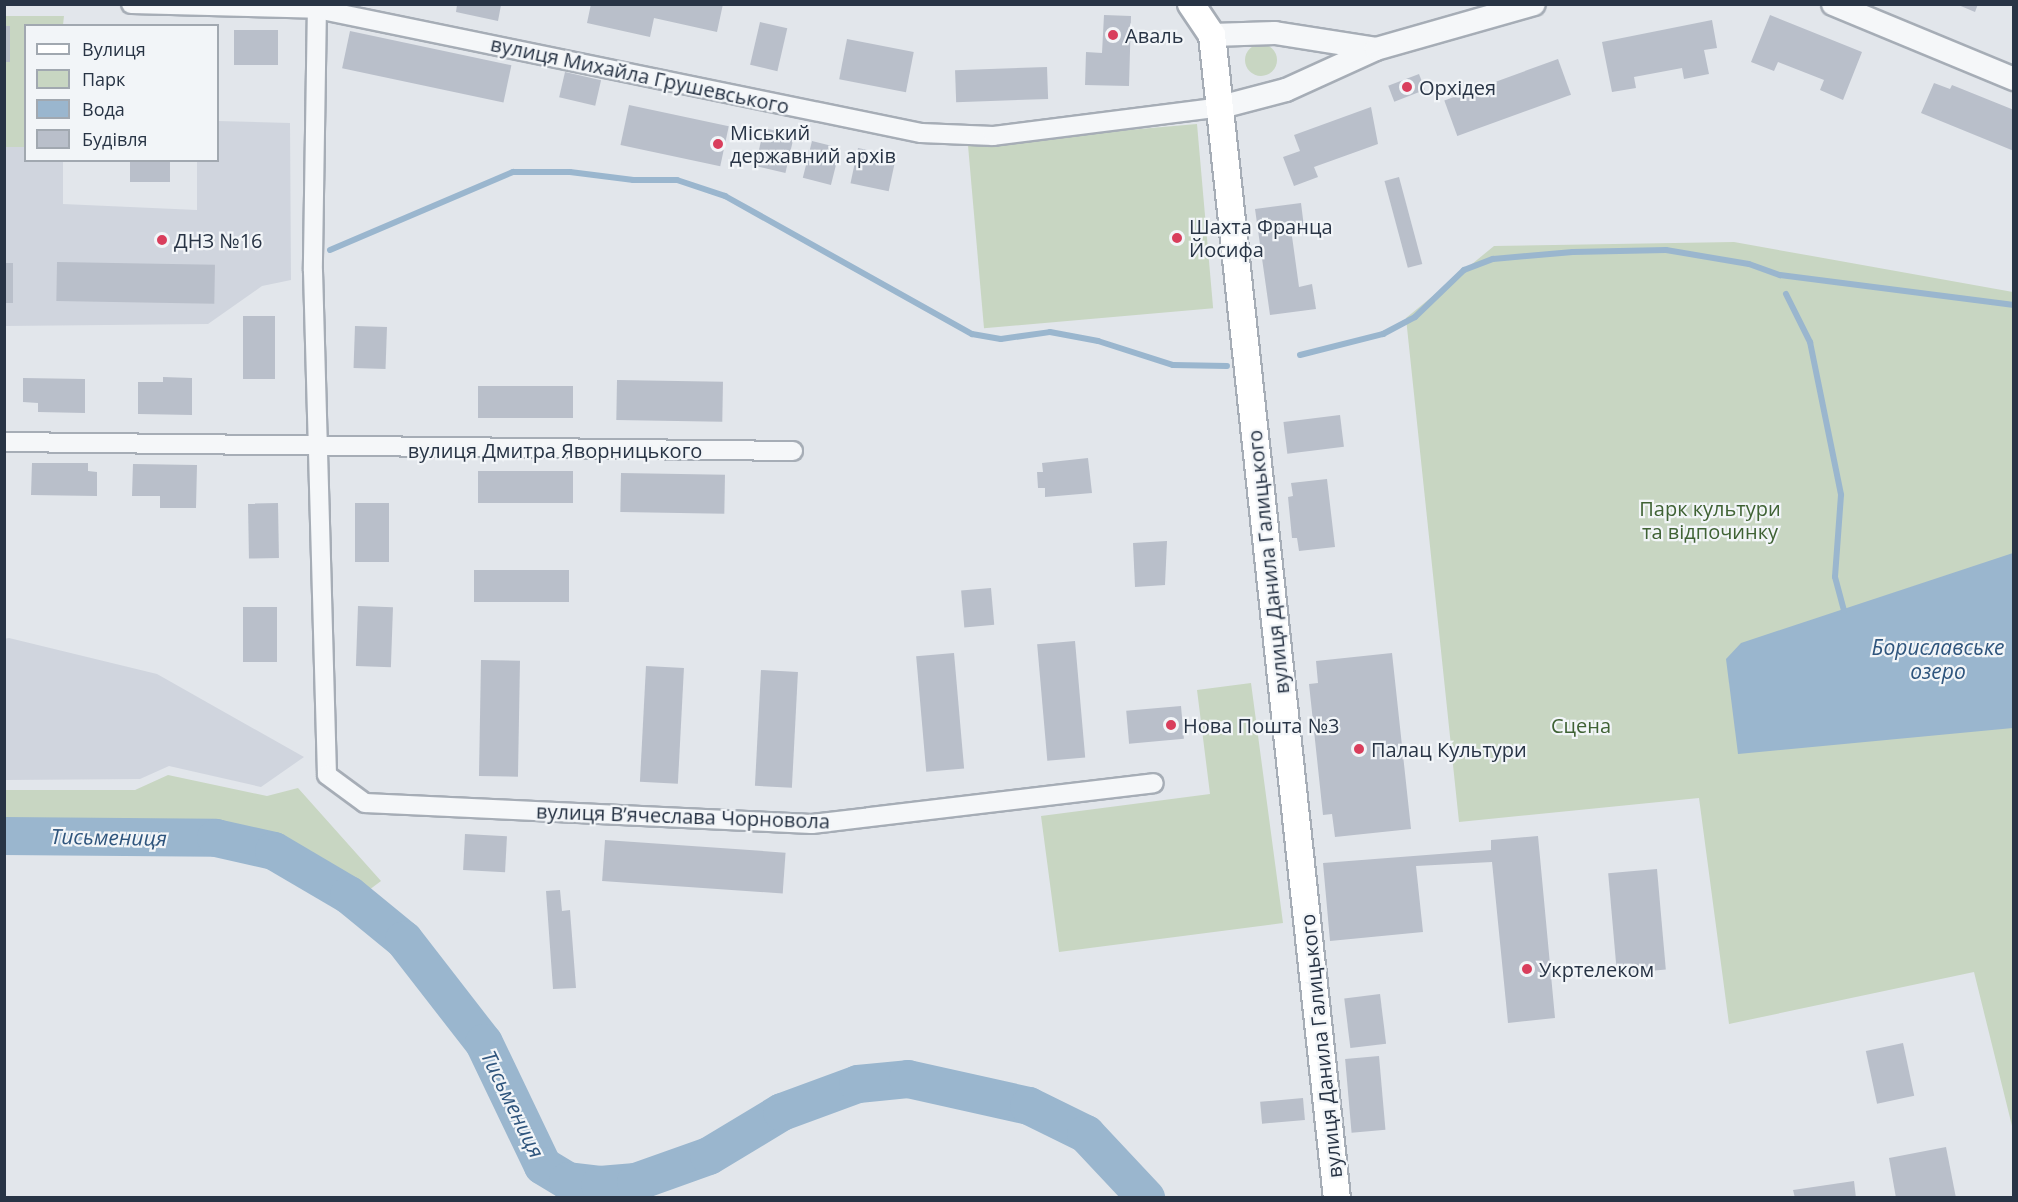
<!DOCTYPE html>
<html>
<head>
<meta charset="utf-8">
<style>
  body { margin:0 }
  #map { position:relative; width:2018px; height:1202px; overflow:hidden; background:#e2e6eb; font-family:"Open Sans",sans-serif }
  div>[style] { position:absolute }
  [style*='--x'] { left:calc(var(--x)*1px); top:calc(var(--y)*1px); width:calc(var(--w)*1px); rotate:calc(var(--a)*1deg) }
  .built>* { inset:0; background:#d0d5de }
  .green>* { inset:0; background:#c8d6c2; transform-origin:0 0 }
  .round { border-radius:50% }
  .water>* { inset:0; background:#9ab6ce }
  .stream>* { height:6px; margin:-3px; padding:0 3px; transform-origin:3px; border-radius:3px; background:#9ab6ce }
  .river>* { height:38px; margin:-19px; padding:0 19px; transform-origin:19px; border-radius:19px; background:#9ab6ce }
  .building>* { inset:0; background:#b9bfca; transform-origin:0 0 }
  .roads { filter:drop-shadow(2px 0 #a6adb6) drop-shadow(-2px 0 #a6adb6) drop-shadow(0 2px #a6adb6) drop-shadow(0 -2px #a6adb6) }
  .minor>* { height:18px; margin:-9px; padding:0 9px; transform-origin:9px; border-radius:9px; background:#f5f7f9 }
  .tertiary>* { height:22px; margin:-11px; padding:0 11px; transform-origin:11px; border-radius:11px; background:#f5f7f9 }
  .secondary>* { height:26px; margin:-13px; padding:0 13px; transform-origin:13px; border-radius:13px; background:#fff }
  .dots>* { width:16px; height:16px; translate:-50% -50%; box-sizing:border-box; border:3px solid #f2f5f8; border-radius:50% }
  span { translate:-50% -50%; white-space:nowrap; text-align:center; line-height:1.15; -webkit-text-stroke:4.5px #f2f5f8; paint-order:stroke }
  .poi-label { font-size:20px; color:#283445 }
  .left { translate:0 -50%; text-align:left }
  .street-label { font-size:20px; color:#283445 }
  .park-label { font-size:20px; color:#3f6234 }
  .water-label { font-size:21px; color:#2f557d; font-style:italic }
  .frame { position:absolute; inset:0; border:6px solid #283445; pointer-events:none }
  .legend { position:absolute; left:24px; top:24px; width:195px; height:138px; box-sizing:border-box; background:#f2f5f8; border:2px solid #a1a8b0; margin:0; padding:8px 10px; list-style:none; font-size:18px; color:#283445 }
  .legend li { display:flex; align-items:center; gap:12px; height:30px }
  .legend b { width:30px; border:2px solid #a1a8b0 }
</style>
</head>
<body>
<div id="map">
  <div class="built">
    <i style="clip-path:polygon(218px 121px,290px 123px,291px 280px,262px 286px,208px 324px,5px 326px,4px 147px,25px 147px,26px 160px,63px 161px,63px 204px,197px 210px,197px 161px,218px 160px)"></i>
    <i style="clip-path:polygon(9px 638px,157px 674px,304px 757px,261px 787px,169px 766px,140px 779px,5px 780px,4px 639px)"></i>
  </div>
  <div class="green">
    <i style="clip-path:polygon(4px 16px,64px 16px,63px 25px,26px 26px,25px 147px,5px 147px)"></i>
    <i class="round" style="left:1245px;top:44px;width:32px;height:32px"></i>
    <i style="left:1197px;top:124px;width:185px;height:230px;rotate:85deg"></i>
    <i style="clip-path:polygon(1734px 242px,2013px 292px,2013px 1130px,1974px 972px,1729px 1024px,1699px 798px,1459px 822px,1406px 318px,1494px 246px)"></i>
    <i style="clip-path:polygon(1251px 683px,1283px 923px,1059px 952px,1041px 816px,1210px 794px,1197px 690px)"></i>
    <i style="clip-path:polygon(168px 775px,267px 796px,298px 788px,381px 881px,365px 893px,286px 837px,218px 822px,5px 820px,5px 790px,135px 790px)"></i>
  </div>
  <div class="water">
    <i style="clip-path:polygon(2013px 553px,2013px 728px,1738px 754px,1726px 659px,1741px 643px)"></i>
  </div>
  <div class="stream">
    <i style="--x:330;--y:250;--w:199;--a:-23.1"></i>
    <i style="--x:513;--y:172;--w:57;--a:0"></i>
    <i style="--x:570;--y:172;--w:64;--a:7.2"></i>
    <i style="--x:633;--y:180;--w:44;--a:0"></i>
    <i style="--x:677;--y:180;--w:51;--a:18.4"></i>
    <i style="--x:725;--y:196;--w:283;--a:29.2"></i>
    <i style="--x:972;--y:334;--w:29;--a:10"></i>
    <i style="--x:1001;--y:339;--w:49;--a:-8.1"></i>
    <i style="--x:1050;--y:332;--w:49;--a:10.6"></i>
    <i style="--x:1098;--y:341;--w:79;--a:17.7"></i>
    <i style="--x:1173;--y:365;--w:54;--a:1.1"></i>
    <i style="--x:1786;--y:294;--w:54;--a:63.4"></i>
    <i style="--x:1810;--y:342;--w:156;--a:78.5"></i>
    <i style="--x:1841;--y:495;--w:82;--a:94.2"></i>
    <i style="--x:1835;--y:577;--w:35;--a:75"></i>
    <i style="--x:1300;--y:355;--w:86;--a:-14.2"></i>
    <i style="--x:1383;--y:334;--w:36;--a:-28"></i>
    <i style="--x:1415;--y:317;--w:68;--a:-43.8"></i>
    <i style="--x:1464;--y:270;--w:31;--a:-21"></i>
    <i style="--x:1493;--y:259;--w:80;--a:-5"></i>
    <i style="--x:1573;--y:252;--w:93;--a:-1.2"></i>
    <i style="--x:1666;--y:250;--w:84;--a:9.6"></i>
    <i style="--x:1749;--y:264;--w:33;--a:20"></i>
    <i style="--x:1780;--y:275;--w:236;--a:7.3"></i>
  </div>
  <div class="river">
    <i style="--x:4;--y:836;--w:212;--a:0.5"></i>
    <i style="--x:216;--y:838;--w:59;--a:12.6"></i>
    <i style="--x:274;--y:851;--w:87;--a:30.4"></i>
    <i style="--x:349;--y:895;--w:71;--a:39.3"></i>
    <i style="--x:404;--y:940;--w:130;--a:52.2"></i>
    <i style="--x:484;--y:1043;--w:136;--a:64.4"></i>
    <i style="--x:543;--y:1166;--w:29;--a:31"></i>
    <i style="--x:568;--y:1181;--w:32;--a:7"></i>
    <i style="--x:600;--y:1185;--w:36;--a:-5"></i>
    <i style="--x:636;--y:1182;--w:77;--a:-19.6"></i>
    <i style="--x:709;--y:1156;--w:85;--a:-31.1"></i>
    <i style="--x:782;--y:1112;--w:81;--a:-20.2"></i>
    <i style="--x:858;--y:1084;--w:50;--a:-5.7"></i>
    <i style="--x:908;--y:1079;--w:124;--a:12.6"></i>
    <i style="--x:1029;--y:1106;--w:64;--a:26.2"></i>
    <i style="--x:1086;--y:1134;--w:88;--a:46.8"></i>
  </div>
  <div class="building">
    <i style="clip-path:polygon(591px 4px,723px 4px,717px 32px,654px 18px,650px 37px,587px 23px)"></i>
    <i style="clip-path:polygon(1956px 4px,1978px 4px,1975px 12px)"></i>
    <i style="clip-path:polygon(457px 5px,501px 5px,498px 21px,456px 12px)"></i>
    <i style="clip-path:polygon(1104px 15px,1131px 16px,1129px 86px,1085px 85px,1086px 52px,1102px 53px)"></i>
    <i style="clip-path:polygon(1770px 15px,1862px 52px,1843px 100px,1820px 90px,1824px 80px,1778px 62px,1774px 71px,1751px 62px)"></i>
    <i style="clip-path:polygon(1712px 20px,1717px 48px,1704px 50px,1709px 74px,1684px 79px,1682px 68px,1634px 77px,1636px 88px,1612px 92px,1602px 42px)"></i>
    <i style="left:760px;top:22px;width:28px;height:44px;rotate:13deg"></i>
    <i style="left:4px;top:26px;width:6px;height:36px"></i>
    <i style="left:234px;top:30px;width:44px;height:35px"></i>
    <i style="left:350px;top:31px;width:165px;height:38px;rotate:12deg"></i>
    <i style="left:847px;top:39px;width:68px;height:41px;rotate:11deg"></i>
    <i style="left:1558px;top:59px;width:38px;height:121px;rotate:70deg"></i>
    <i style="left:1047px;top:67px;width:32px;height:92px;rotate:88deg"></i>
    <i style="left:565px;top:72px;width:37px;height:26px;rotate:13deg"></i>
    <i style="left:1419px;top:74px;width:17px;height:33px;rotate:69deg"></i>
    <i style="clip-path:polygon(1934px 83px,1950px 89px,1952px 85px,2014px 110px,2014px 151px,1921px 113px)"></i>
    <i style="left:629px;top:105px;width:102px;height:41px;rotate:12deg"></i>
    <i style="clip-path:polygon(1371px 107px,1378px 144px,1314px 167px,1318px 177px,1294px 186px,1283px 157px,1300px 151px,1294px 135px)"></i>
    <i style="left:764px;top:128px;width:31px;height:39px;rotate:13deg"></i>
    <i style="left:812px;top:141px;width:29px;height:38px;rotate:14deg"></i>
    <i style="left:858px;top:148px;width:39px;height:36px;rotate:12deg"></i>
    <i style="left:130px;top:160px;width:40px;height:22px"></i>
    <i style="left:1399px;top:177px;width:90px;height:15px;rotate:75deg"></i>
    <i style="clip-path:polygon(1301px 203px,1304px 227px,1291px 229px,1299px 287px,1312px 284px,1316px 309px,1270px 315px,1255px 209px)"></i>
    <i style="left:57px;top:262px;width:158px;height:39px;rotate:1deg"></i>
    <i style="left:4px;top:263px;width:9px;height:40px"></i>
    <i style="left:243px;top:316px;width:32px;height:63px"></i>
    <i style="left:355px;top:326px;width:32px;height:42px;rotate:2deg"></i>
    <i style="clip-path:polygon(163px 377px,192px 378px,192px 415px,138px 414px,138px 382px,163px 382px)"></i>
    <i style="clip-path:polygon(23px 378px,85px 379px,85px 413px,38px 412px,38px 403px,23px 402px)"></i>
    <i style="left:617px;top:380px;width:106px;height:40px;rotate:1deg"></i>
    <i style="left:478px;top:386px;width:95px;height:32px"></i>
    <i style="left:1340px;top:415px;width:32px;height:57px;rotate:83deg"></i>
    <i style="clip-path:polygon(1088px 458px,1092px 493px,1045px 497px,1045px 488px,1038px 488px,1037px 472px,1043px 472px,1042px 463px)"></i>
    <i style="clip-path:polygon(32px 463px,88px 463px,88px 471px,97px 472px,97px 496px,31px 495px)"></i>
    <i style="clip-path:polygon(133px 464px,197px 465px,196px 508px,160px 508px,160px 496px,132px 496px)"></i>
    <i style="left:478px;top:471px;width:95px;height:32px"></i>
    <i style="left:621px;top:473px;width:104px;height:39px;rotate:1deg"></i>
    <i style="clip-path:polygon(1327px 479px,1335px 547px,1299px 551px,1297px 538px,1292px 538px,1288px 497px,1293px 496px,1291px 483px)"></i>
    <i style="left:278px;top:503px;width:55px;height:30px;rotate:89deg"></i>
    <i style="left:355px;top:503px;width:34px;height:59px"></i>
    <i style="clip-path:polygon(1167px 541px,1165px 585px,1135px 587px,1133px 543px)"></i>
    <i style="left:474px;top:570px;width:95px;height:32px"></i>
    <i style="left:991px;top:588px;width:37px;height:30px;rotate:85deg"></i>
    <i style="left:358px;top:606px;width:35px;height:60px;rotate:2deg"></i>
    <i style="left:243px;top:607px;width:34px;height:55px"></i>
    <i style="left:1075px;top:641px;width:117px;height:38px;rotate:85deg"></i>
    <i style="left:954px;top:653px;width:116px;height:38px;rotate:85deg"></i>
    <i style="clip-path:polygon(1392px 653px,1411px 829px,1335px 837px,1332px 814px,1323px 815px,1309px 684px,1318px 683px,1316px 661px)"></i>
    <i style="left:481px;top:660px;width:39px;height:116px;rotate:1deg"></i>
    <i style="left:646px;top:666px;width:38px;height:116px;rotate:3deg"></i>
    <i style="left:761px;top:670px;width:37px;height:116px;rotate:3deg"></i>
    <i style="left:1181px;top:706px;width:33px;height:55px;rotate:85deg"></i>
    <i style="left:465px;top:834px;width:42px;height:36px;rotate:3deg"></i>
    <i style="clip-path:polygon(1538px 836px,1555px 1018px,1508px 1023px,1492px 862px,1416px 866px,1423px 932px,1330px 941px,1323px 863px,1491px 850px,1491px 840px)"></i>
    <i style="left:605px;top:840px;width:181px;height:41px;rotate:4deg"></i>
    <i style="left:1657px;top:869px;width:101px;height:49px;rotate:85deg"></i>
    <i style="clip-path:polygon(560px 890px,562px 911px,570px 910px,576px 988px,553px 989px,546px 891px)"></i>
    <i style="left:1380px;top:994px;width:50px;height:36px;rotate:83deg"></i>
    <i style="left:1903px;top:1043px;width:54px;height:38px;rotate:78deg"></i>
    <i style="left:1379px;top:1056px;width:74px;height:34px;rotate:85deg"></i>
    <i style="left:1303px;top:1098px;width:22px;height:43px;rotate:85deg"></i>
    <i style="clip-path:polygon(1946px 1147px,1956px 1198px,1896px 1198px,1889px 1158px)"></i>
    <i style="clip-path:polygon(1854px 1181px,1856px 1198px,1795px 1198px,1793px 1190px)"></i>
  </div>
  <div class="roads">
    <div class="minor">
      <i style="--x:131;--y:4;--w:186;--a:1.5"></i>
      <i style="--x:317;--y:9;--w:617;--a:11.6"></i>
      <i style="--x:921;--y:133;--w:72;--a:2.4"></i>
      <i style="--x:993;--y:136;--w:230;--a:-7.2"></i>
      <i style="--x:317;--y:4;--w:267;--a:90.9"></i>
      <i style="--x:313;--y:271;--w:504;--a:88.41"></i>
      <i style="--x:327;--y:775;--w:47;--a:36.4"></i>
      <i style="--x:365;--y:803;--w:447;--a:2.7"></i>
      <i style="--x:812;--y:824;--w:344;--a:-6.8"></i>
      <i style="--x:4;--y:442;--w:789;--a:0.65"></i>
    </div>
    <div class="tertiary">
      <i style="--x:1833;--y:4;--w:196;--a:22.5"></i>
      <i style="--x:1212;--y:35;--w:63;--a:-1.8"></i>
      <i style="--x:1275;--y:33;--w:102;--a:9"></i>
      <i style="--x:1221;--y:107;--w:67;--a:-14.7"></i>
      <i style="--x:1286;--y:90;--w:99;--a:-24.5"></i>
      <i style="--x:1376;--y:49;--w:164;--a:-15.9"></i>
    </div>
    <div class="secondary">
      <i style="--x:1191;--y:4;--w:37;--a:56"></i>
      <i style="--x:1212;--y:35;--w:1170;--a:83.87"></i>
    </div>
  </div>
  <div class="dots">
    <i style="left:1113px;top:35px;background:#d93e5c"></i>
    <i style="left:1407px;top:87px;background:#d93e5c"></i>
    <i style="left:718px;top:144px;background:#d93e5c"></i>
    <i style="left:1177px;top:238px;background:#d93e5c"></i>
    <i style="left:162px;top:240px;background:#d93e5c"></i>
    <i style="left:1171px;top:725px;background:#d93e5c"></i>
    <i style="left:1359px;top:749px;background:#d93e5c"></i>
    <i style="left:1527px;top:969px;background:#d93e5c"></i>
  </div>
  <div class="poi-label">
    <span class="left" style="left:1125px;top:35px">Аваль</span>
    <span class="left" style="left:1419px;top:87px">Орхідея</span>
    <span class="left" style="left:730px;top:144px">Міський<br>державний архів</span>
    <span class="left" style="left:1189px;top:238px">Шахта Франца<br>Йосифа</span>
    <span class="left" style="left:174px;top:240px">ДНЗ №16</span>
    <span class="left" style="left:1183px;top:725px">Нова Пошта №3</span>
    <span class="left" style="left:1371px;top:749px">Палац Культури</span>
    <span class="left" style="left:1539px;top:969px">Укртелеком</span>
  </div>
  <div class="street-label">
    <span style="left:640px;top:75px;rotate:12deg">вулиця Михайла Грушевського</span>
    <span style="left:555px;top:450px">вулиця Дмитра Яворницького</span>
    <span style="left:1268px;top:562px;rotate:-96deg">вулиця Данила Галицького</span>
    <span style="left:683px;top:816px;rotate:2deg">вулиця Вʼячеслава Чорновола</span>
    <span style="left:1321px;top:1046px;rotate:-96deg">вулиця Данила Галицького</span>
  </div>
  <div class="park-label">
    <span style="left:1710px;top:520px">Парк культури<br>та відпочинку</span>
    <span style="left:1581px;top:725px">Сцена</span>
  </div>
  <div class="water-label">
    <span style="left:1938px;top:659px">Бориславське<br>озеро</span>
    <span style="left:109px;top:837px;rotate:1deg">Тисьмениця</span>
    <span style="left:513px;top:1104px;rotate:64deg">Тисьмениця</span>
  </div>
  <div class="frame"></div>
  <ul class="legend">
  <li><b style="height:8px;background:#fff"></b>Вулиця</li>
  <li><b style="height:16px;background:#c8d6c2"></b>Парк</li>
  <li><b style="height:16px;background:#9ab6ce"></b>Вода</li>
  <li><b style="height:16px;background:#b9bfca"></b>Будівля</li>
  </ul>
</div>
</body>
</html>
